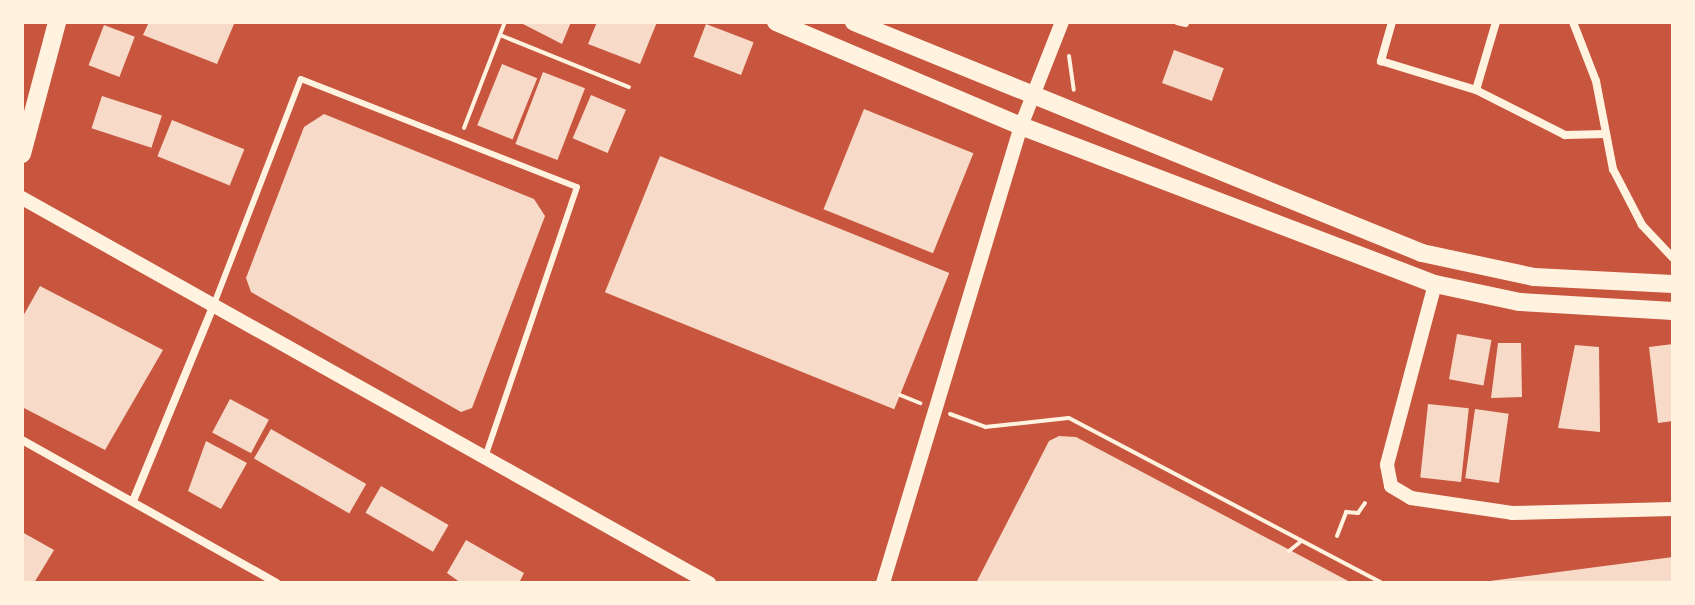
<!DOCTYPE html>
<html>
<head>
<meta charset="utf-8">
<style>
  body { margin:0 }
  #map { position:relative; width:1695px; height:605px; overflow:hidden; background:#c8553d; font-family:Rubik,sans-serif }
  div>[style] { position:absolute }
  [style*='--x'] { left:calc(var(--x)*1px); top:calc(var(--y)*1px); width:calc(var(--w)*1px); rotate:calc(var(--a)*1deg) }
  .building>* { inset:0; background:#f7dbc8; transform-origin:0 0 }
  .path>* { height:4px; margin:-2px; padding:0 2px; transform-origin:2px; border-radius:2px; background:#fff3e0 }
  .service>* { height:6px; margin:-3px; padding:0 3px; transform-origin:3px; border-radius:3px; background:#fff3e0 }
  .minor>* { height:8px; margin:-4px; padding:0 4px; transform-origin:4px; border-radius:4px; background:#fff3e0 }
  .tertiary>* { height:14px; margin:-7px; padding:0 7px; transform-origin:7px; border-radius:7px; background:#fff3e0 }
  .primary>* { height:18px; margin:-9px; padding:0 9px; transform-origin:9px; border-radius:9px; background:#fff3e0 }
  .trunk>* { height:18px; margin:-9px; padding:0 9px; transform-origin:9px; border-radius:9px; background:#fff3e0 }
  span { translate:-50% -50%; white-space:nowrap; text-align:center; line-height:1.15; -webkit-text-stroke:6px #fff3e0; paint-order:stroke }
  .frame { position:absolute; inset:0; border:24px solid #fff3e0; pointer-events:none }
</style>
</head>
<body>
<div id="map">
  <div class="building">
    <i style="clip-path:polygon(149px 22px,229px 22px,234px 24px,217px 64px,143px 35px)"></i>
    <i style="clip-path:polygon(519px 22px,571px 22px,562px 44px)"></i>
    <i style="clip-path:polygon(597px 22px,657px 22px,640px 64px,588px 44px)"></i>
    <i style="left:706px;top:24px;width:51px;height:35px;rotate:21deg"></i>
    <i style="left:104px;top:25px;width:33px;height:43px;rotate:21deg"></i>
    <i style="left:1174px;top:50px;width:53px;height:35px;rotate:20deg"></i>
    <i style="left:502px;top:64px;width:38px;height:66px;rotate:22deg"></i>
    <i style="left:543px;top:72px;width:45px;height:77px;rotate:21deg"></i>
    <i style="left:591px;top:95px;width:38px;height:47px;rotate:23deg"></i>
    <i style="left:102px;top:96px;width:63px;height:34px;rotate:18deg"></i>
    <i style="left:864px;top:109px;width:118px;height:108px;rotate:22deg"></i>
    <i style="clip-path:polygon(324px 114px,534px 199px,545px 216px,472px 408px,461px 412px,251px 292px,246px 278px,304px 127px)"></i>
    <i style="left:172px;top:120px;width:78px;height:39px;rotate:22deg"></i>
    <i style="left:660px;top:156px;width:312px;height:147px;rotate:22deg"></i>
    <i style="clip-path:polygon(40px 286px,163px 350px,105px 450px,22px 407px,22px 318px)"></i>
    <i style="left:1457px;top:334px;width:35px;height:46px;rotate:10deg"></i>
    <i style="clip-path:polygon(1498px 343px,1521px 343px,1522px 397px,1491px 398px)"></i>
    <i style="clip-path:polygon(1673px 344px,1673px 421px,1658px 423px,1649px 347px)"></i>
    <i style="clip-path:polygon(1575px 345px,1599px 347px,1600px 432px,1558px 428px)"></i>
    <i style="left:230px;top:399px;width:44px;height:38px;rotate:28deg"></i>
    <i style="left:1428px;top:404px;width:41px;height:74px;rotate:6deg"></i>
    <i style="left:1475px;top:409px;width:34px;height:70px;rotate:8deg"></i>
    <i style="left:271px;top:429px;width:110px;height:34px;rotate:30deg"></i>
    <i style="clip-path:polygon(1059px 436px,1076px 437px,1352px 583px,976px 583px,1049px 441px)"></i>
    <i style="clip-path:polygon(206px 441px,247px 463px,221px 509px,188px 491px)"></i>
    <i style="left:381px;top:486px;width:78px;height:31px;rotate:30deg"></i>
    <i style="clip-path:polygon(22px 532px,54px 550px,34px 583px,22px 583px)"></i>
    <i style="clip-path:polygon(466px 540px,524px 573px,519px 583px,461px 583px,447px 573px)"></i>
    <i style="clip-path:polygon(1673px 557px,1673px 583px,1490px 583px,1490px 581px)"></i>
  </div>
  <div class="path">
    <i style="--x:500;--y:35;--w:139;--a:22"></i>
    <i style="--x:1069;--y:56;--w:34;--a:82"></i>
    <i style="--x:464;--y:128;--w:114;--a:-68.9"></i>
    <i style="--x:900;--y:395;--w:22;--a:22"></i>
    <i style="--x:950;--y:414;--w:37;--a:20"></i>
    <i style="--x:985;--y:427;--w:84;--a:-6.1"></i>
    <i style="--x:1069;--y:418;--w:354;--a:27.8"></i>
    <i style="--x:1337;--y:536;--w:26;--a:-69"></i>
    <i style="--x:1346;--y:512;--w:12;--a:5"></i>
    <i style="--x:1358;--y:513;--w:12;--a:-55"></i>
    <i style="--x:1289;--y:551;--w:14;--a:-39"></i>
  </div>
  <div class="service">
    <i style="--x:1177;--y:22;--w:9;--a:13"></i>
    <i style="--x:214;--y:304;--w:241;--a:-68.9"></i>
    <i style="--x:301;--y:79;--w:296;--a:21.4"></i>
    <i style="--x:577;--y:187;--w:285;--a:108.8"></i>
  </div>
  <div class="minor">
    <i style="--x:1392;--y:22;--w:41;--a:105.8"></i>
    <i style="--x:1381;--y:61;--w:99;--a:17"></i>
    <i style="--x:1476;--y:90;--w:100;--a:26.8"></i>
    <i style="--x:1565;--y:135;--w:41;--a:-1.4"></i>
    <i style="--x:1573;--y:22;--w:63;--a:68.7"></i>
    <i style="--x:1596;--y:81;--w:90;--a:79.1"></i>
    <i style="--x:1613;--y:169;--w:63;--a:62.6"></i>
    <i style="--x:1642;--y:225;--w:45;--a:46.8"></i>
    <i style="--x:1476;--y:90;--w:71;--a:-73.6"></i>
    <i style="--x:22;--y:440;--w:292;--a:29.3"></i>
    <i style="--x:133;--y:501;--w:213;--a:-67.6"></i>
  </div>
  <div class="tertiary">
    <i style="--x:22;--y:198;--w:788;--a:29.27"></i>
    <i style="--x:1435;--y:284;--w:187;--a:104.9"></i>
    <i style="--x:1387;--y:465;--w:21;--a:79"></i>
    <i style="--x:1391;--y:486;--w:23;--a:31"></i>
    <i style="--x:1411;--y:498;--w:102;--a:8.4"></i>
    <i style="--x:1512;--y:513;--w:161;--a:-1.4"></i>
    <i style="--x:883;--y:583;--w:477;--a:-73.2"></i>
    <i style="--x:1021;--y:126;--w:112;--a:-68.5"></i>
  </div>
  <div class="primary">
    <i style="--x:22;--y:154;--w:137;--a:-75.1"></i>
  </div>
  <div class="trunk">
    <i style="--x:776;--y:22;--w:266;--a:23"></i>
    <i style="--x:1021;--y:126;--w:443;--a:20.9"></i>
    <i style="--x:1435;--y:284;--w:87;--a:12"></i>
    <i style="--x:1520;--y:302;--w:153;--a:3.4"></i>
    <i style="--x:854;--y:22;--w:613;--a:22.13"></i>
    <i style="--x:1422;--y:253;--w:115;--a:12.1"></i>
    <i style="--x:1534;--y:277;--w:139;--a:2.9"></i>
  </div>
  <div class="frame"></div>
</div>
</body>
</html>
